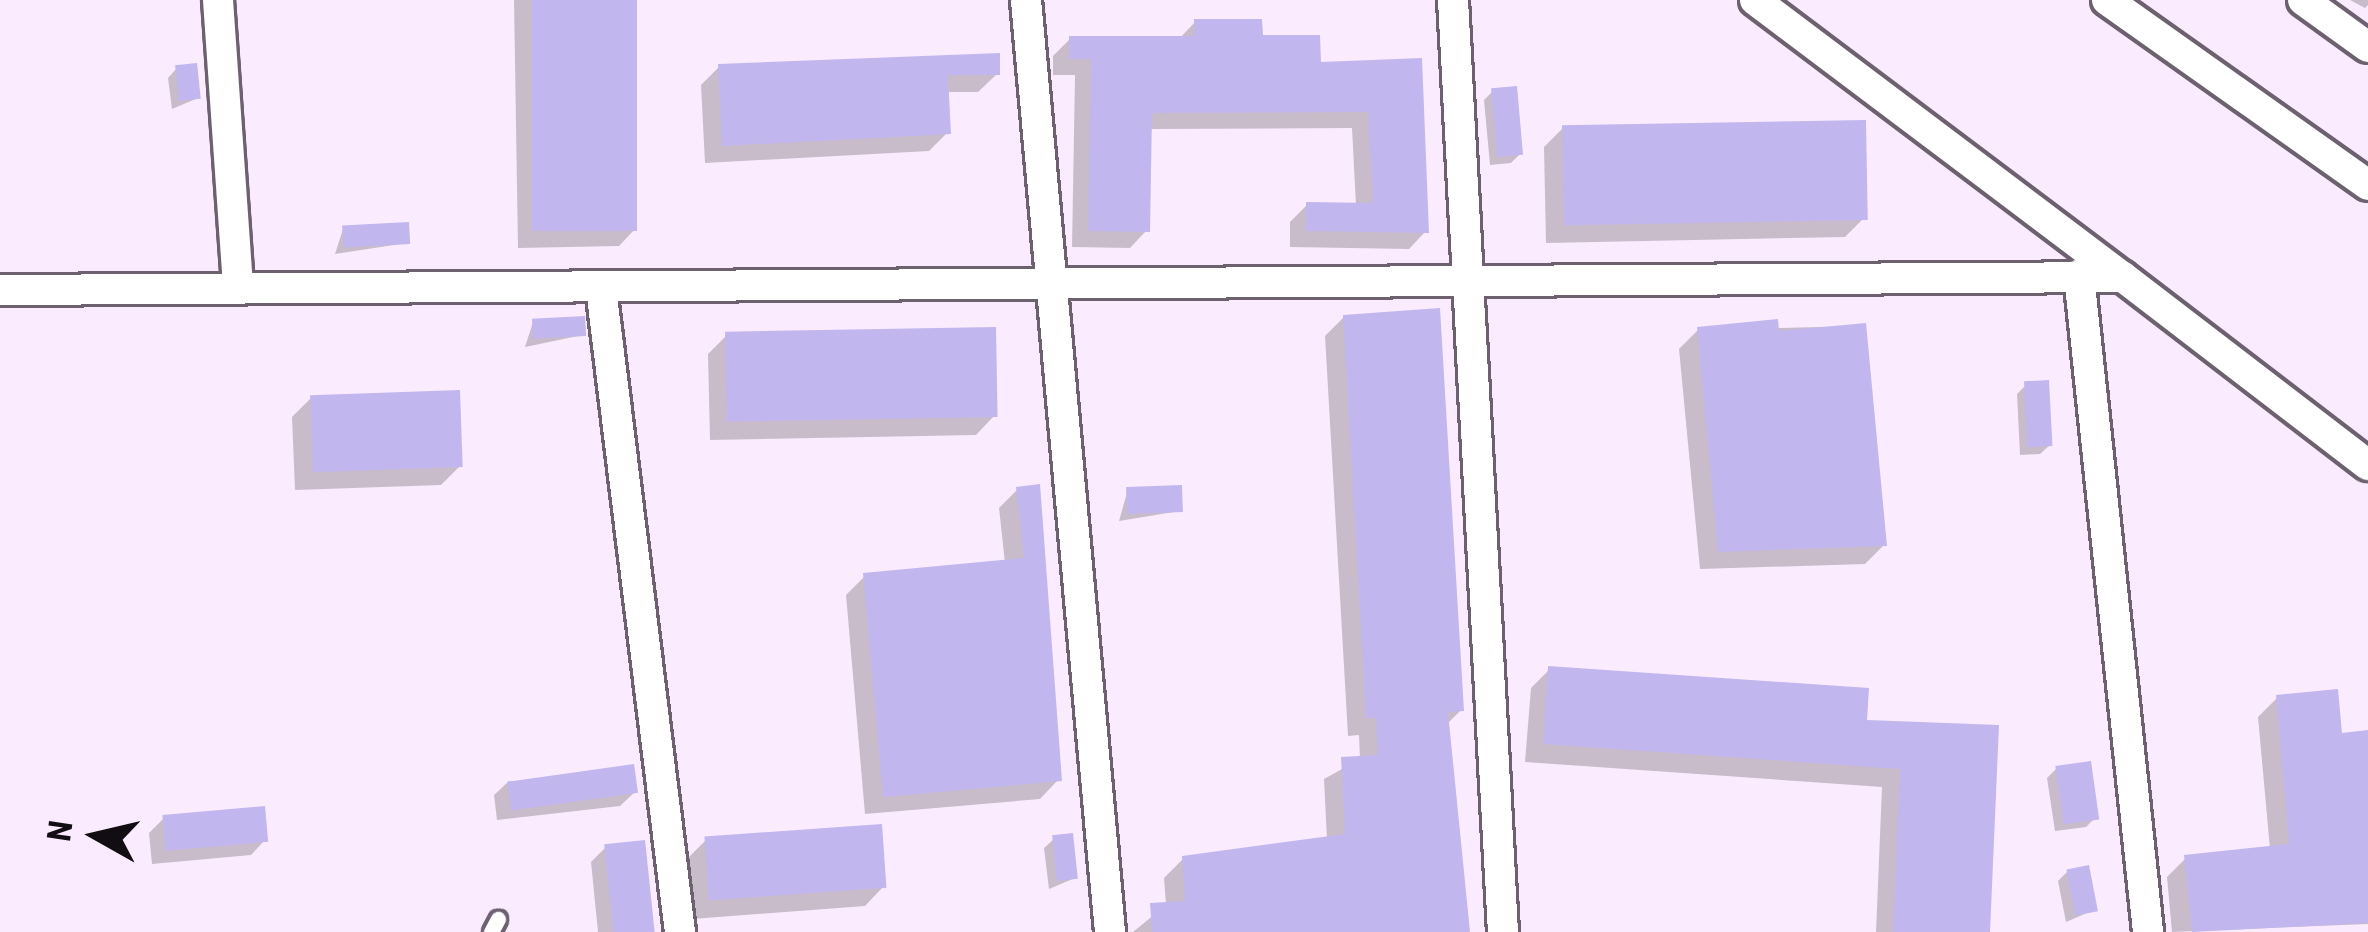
<!DOCTYPE html>
<html>
<head>
<meta charset="utf-8">
<style>
  body { margin:0 }
  #map { position:relative; width:2368px; height:932px; overflow:hidden; background:#faecfe; font-family:"Roboto Condensed",sans-serif }
  div>[style] { position:absolute }
  [style*='--x'] { left:calc(var(--x)*1px); top:calc(var(--y)*1px); width:calc(var(--w)*1px); rotate:calc(var(--a)*1deg) }
  .shadow>* { inset:0; background:#0003 }
  .building>* { inset:0; background:#c1b6ed; transform-origin:0 0 }
  .roads { filter:drop-shadow(3px 0 #6d6170) drop-shadow(-3px 0 #6d6170) drop-shadow(0 3px #6d6170) drop-shadow(0 -3px #6d6170) }
  .service>* { height:15px; margin:-7.5px; padding:0 7.5px; transform-origin:7.5px; border-radius:7.5px; background:#fff }
  .minor>* { height:30px; margin:-15px; padding:0 15px; transform-origin:15px; border-radius:15px; background:#fff }
  span { translate:-50% -50%; white-space:nowrap; text-align:center; line-height:1.15; -webkit-text-stroke:9px #faecfe; paint-order:stroke }
  .north { position:absolute; left:36px; top:776px; width:120px; height:120px; -webkit-text-stroke:9px #faecfe; paint-order:stroke; rotate:278deg; font-size:33px; font-weight:700; line-height:48px; text-align:center; color:#110d12 }
  .north::after { content:''; display:block; margin:auto; width:42px; height:54px; background:#110d12; clip-path:polygon(50% 0,100% 100%,50% 72%,0 100%) }
</style>
</head>
<body>
<div id="map">
  <div class="shadow">
    <i style="clip-path:polygon(514px 0,634px 0,637px 227px,619px 246px,518px 248px)"></i>
    <i style="clip-path:polygon(2350px 0,2368px 0,2368px 5px,2365px 8px)"></i>
    <i style="clip-path:polygon(1195px 22px,1318px 66px,1419px 61px,1426px 231px,1409px 249px,1290px 247px,1290px 222px,1307px 205px,1356px 206px,1352px 128px,1149px 129px,1147px 230px,1130px 248px,1072px 247px,1075px 75px,1053px 75px,1053px 56px,1070px 39px,1179px 39px)"></i>
    <i style="clip-path:polygon(719px 67px,997px 74px,978px 92px,946px 92px,948px 132px,929px 151px,705px 163px,701px 85px)"></i>
    <i style="clip-path:polygon(177px 68px,198px 98px,172px 109px,168px 78px)"></i>
    <i style="clip-path:polygon(1493px 91px,1520px 154px,1511px 163px,1490px 165px,1484px 100px)"></i>
    <i style="clip-path:polygon(1563px 128px,1864px 218px,1845px 237px,1546px 243px,1544px 147px)"></i>
    <i style="clip-path:polygon(344px 226px,407px 243px,335px 254px)"></i>
    <i style="clip-path:polygon(1344px 317px,1461px 710px,1446px 725px,1465px 932px,1133px 932px,1166px 905px,1164px 878px,1183px 859px,1327px 840px,1324px 779px,1360px 759px,1359px 735px,1348px 736px,1325px 336px)"></i>
    <i style="clip-path:polygon(533px 322px,583px 335px,525px 347px)"></i>
    <i style="clip-path:polygon(1863px 326px,1884px 545px,1865px 564px,1700px 569px,1679px 349px,1698px 330px)"></i>
    <i style="clip-path:polygon(727px 335px,994px 416px,976px 435px,710px 440px,708px 354px)"></i>
    <i style="clip-path:polygon(2026px 385px,2050px 445px,2040px 454px,2020px 455px,2017px 394px)"></i>
    <i style="clip-path:polygon(311px 398px,460px 466px,441px 485px,295px 490px,292px 417px)"></i>
    <i style="clip-path:polygon(1128px 489px,1180px 511px,1119px 521px)"></i>
    <i style="clip-path:polygon(1017px 490px,1058px 780px,1040px 799px,865px 814px,846px 595px,865px 576px,1005px 563px,999px 508px)"></i>
    <i style="clip-path:polygon(1550px 669px,1864px 723px,1996px 728px,1987px 932px,1876px 932px,1882px 787px,1525px 762px,1531px 688px)"></i>
    <i style="clip-path:polygon(2277px 698px,2339px 736px,2368px 733px,2368px 924px,2172px 932px,2167px 877px,2186px 858px,2270px 849px,2258px 717px)"></i>
    <i style="clip-path:polygon(2056px 769px,2095px 818px,2086px 827px,2055px 831px,2047px 778px)"></i>
    <i style="clip-path:polygon(509px 781px,635px 792px,620px 806px,497px 820px,494px 795px)"></i>
    <i style="clip-path:polygon(163px 819px,265px 840px,251px 855px,152px 864px,149px 833px)"></i>
    <i style="clip-path:polygon(1054px 839px,1075px 878px,1049px 889px,1044px 848px)"></i>
    <i style="clip-path:polygon(706px 840px,883px 887px,865px 906px,692px 919px,687px 859px)"></i>
    <i style="clip-path:polygon(605px 848px,652px 932px,598px 932px,591px 862px)"></i>
    <i style="clip-path:polygon(2067px 872px,2094px 910px,2066px 922px,2058px 881px)"></i>
  </div>
  <div class="building">
    <i style="left:532px;top:0;width:105px;height:231px"></i>
    <i style="clip-path:polygon(1194px 19px,1262px 19px,1263px 35px,1320px 35px,1321px 62px,1422px 58px,1429px 233px,1306px 231px,1306px 202px,1373px 203px,1368px 112px,1152px 113px,1150px 232px,1088px 231px,1091px 59px,1069px 59px,1069px 36px,1194px 36px)"></i>
    <i style="clip-path:polygon(1000px 53px,1000px 75px,948px 75px,951px 134px,722px 146px,718px 64px)"></i>
    <i style="left:197px;top:63px;width:36px;height:22px;rotate:84deg"></i>
    <i style="left:1517px;top:86px;width:69px;height:26px;rotate:85deg"></i>
    <i style="left:1866px;top:120px;width:100px;height:304px;rotate:89deg"></i>
    <i style="left:409px;top:222px;width:22px;height:67px;rotate:87deg"></i>
    <i style="clip-path:polygon(1440px 308px,1464px 711px,1448px 712px,1470px 932px,1152px 932px,1150px 903px,1185px 901px,1182px 856px,1345px 834px,1341px 757px,1378px 755px,1376px 718px,1366px 718px,1343px 315px)"></i>
    <i style="left:585px;top:316px;width:20px;height:53px;rotate:87deg"></i>
    <i style="clip-path:polygon(1778px 319px,1779px 331px,1866px 323px,1887px 546px,1718px 552px,1697px 327px)"></i>
    <i style="left:996px;top:327px;width:90px;height:271px;rotate:89deg"></i>
    <i style="left:2049px;top:380px;width:66px;height:25px;rotate:87deg"></i>
    <i style="left:460px;top:390px;width:77px;height:150px;rotate:88deg"></i>
    <i style="clip-path:polygon(1040px 484px,1062px 781px,883px 797px,863px 573px,1024px 558px,1016px 487px)"></i>
    <i style="left:1182px;top:485px;width:27px;height:56px;rotate:88deg"></i>
    <i style="clip-path:polygon(1548px 666px,1869px 688px,1867px 720px,1999px 725px,1990px 932px,1893px 932px,1900px 769px,1543px 744px)"></i>
    <i style="clip-path:polygon(2338px 689px,2342px 733px,2368px 730px,2368px 923px,2192px 932px,2184px 855px,2289px 844px,2276px 695px)"></i>
    <i style="left:2091px;top:761px;width:59px;height:36px;rotate:82deg"></i>
    <i style="left:634px;top:764px;width:29px;height:128px;rotate:82deg"></i>
    <i style="left:265px;top:806px;width:36px;height:103px;rotate:85deg"></i>
    <i style="left:882px;top:824px;width:64px;height:178px;rotate:86deg"></i>
    <i style="left:1073px;top:833px;width:46px;height:21px;rotate:84deg"></i>
    <i style="left:645px;top:840px;width:93px;height:41px;rotate:84deg"></i>
    <i style="left:2089px;top:865px;width:47px;height:23px;rotate:79deg"></i>
  </div>
  <div class="roads">
    <div class="service">
      <i style="--x:491;--y:932;--w:15;--a:-62"></i>
    </div>
    <div class="minor">
      <i style="--x:218;--y:0;--w:286;--a:86"></i>
      <i style="--x:1026;--y:0;--w:936;--a:84.85"></i>
      <i style="--x:1453;--y:0;--w:933;--a:86.93"></i>
      <i style="--x:1755;--y:0;--w:461;--a:37"></i>
      <i style="--x:2107;--y:0;--w:320;--a:35.3"></i>
      <i style="--x:2303;--y:0;--w:80;--a:35.9"></i>
      <i style="--x:2079;--y:275;--w:661;--a:84"></i>
      <i style="--x:601;--y:288;--w:649;--a:83.01"></i>
      <i style="--x:0;--y:290;--w:2123;--a:-0.35"></i>
      <i style="--x:2123;--y:277;--w:309;--a:37.5"></i>
    </div>
  </div>
  <div class="north">N</div>
</div>
</body>
</html>
